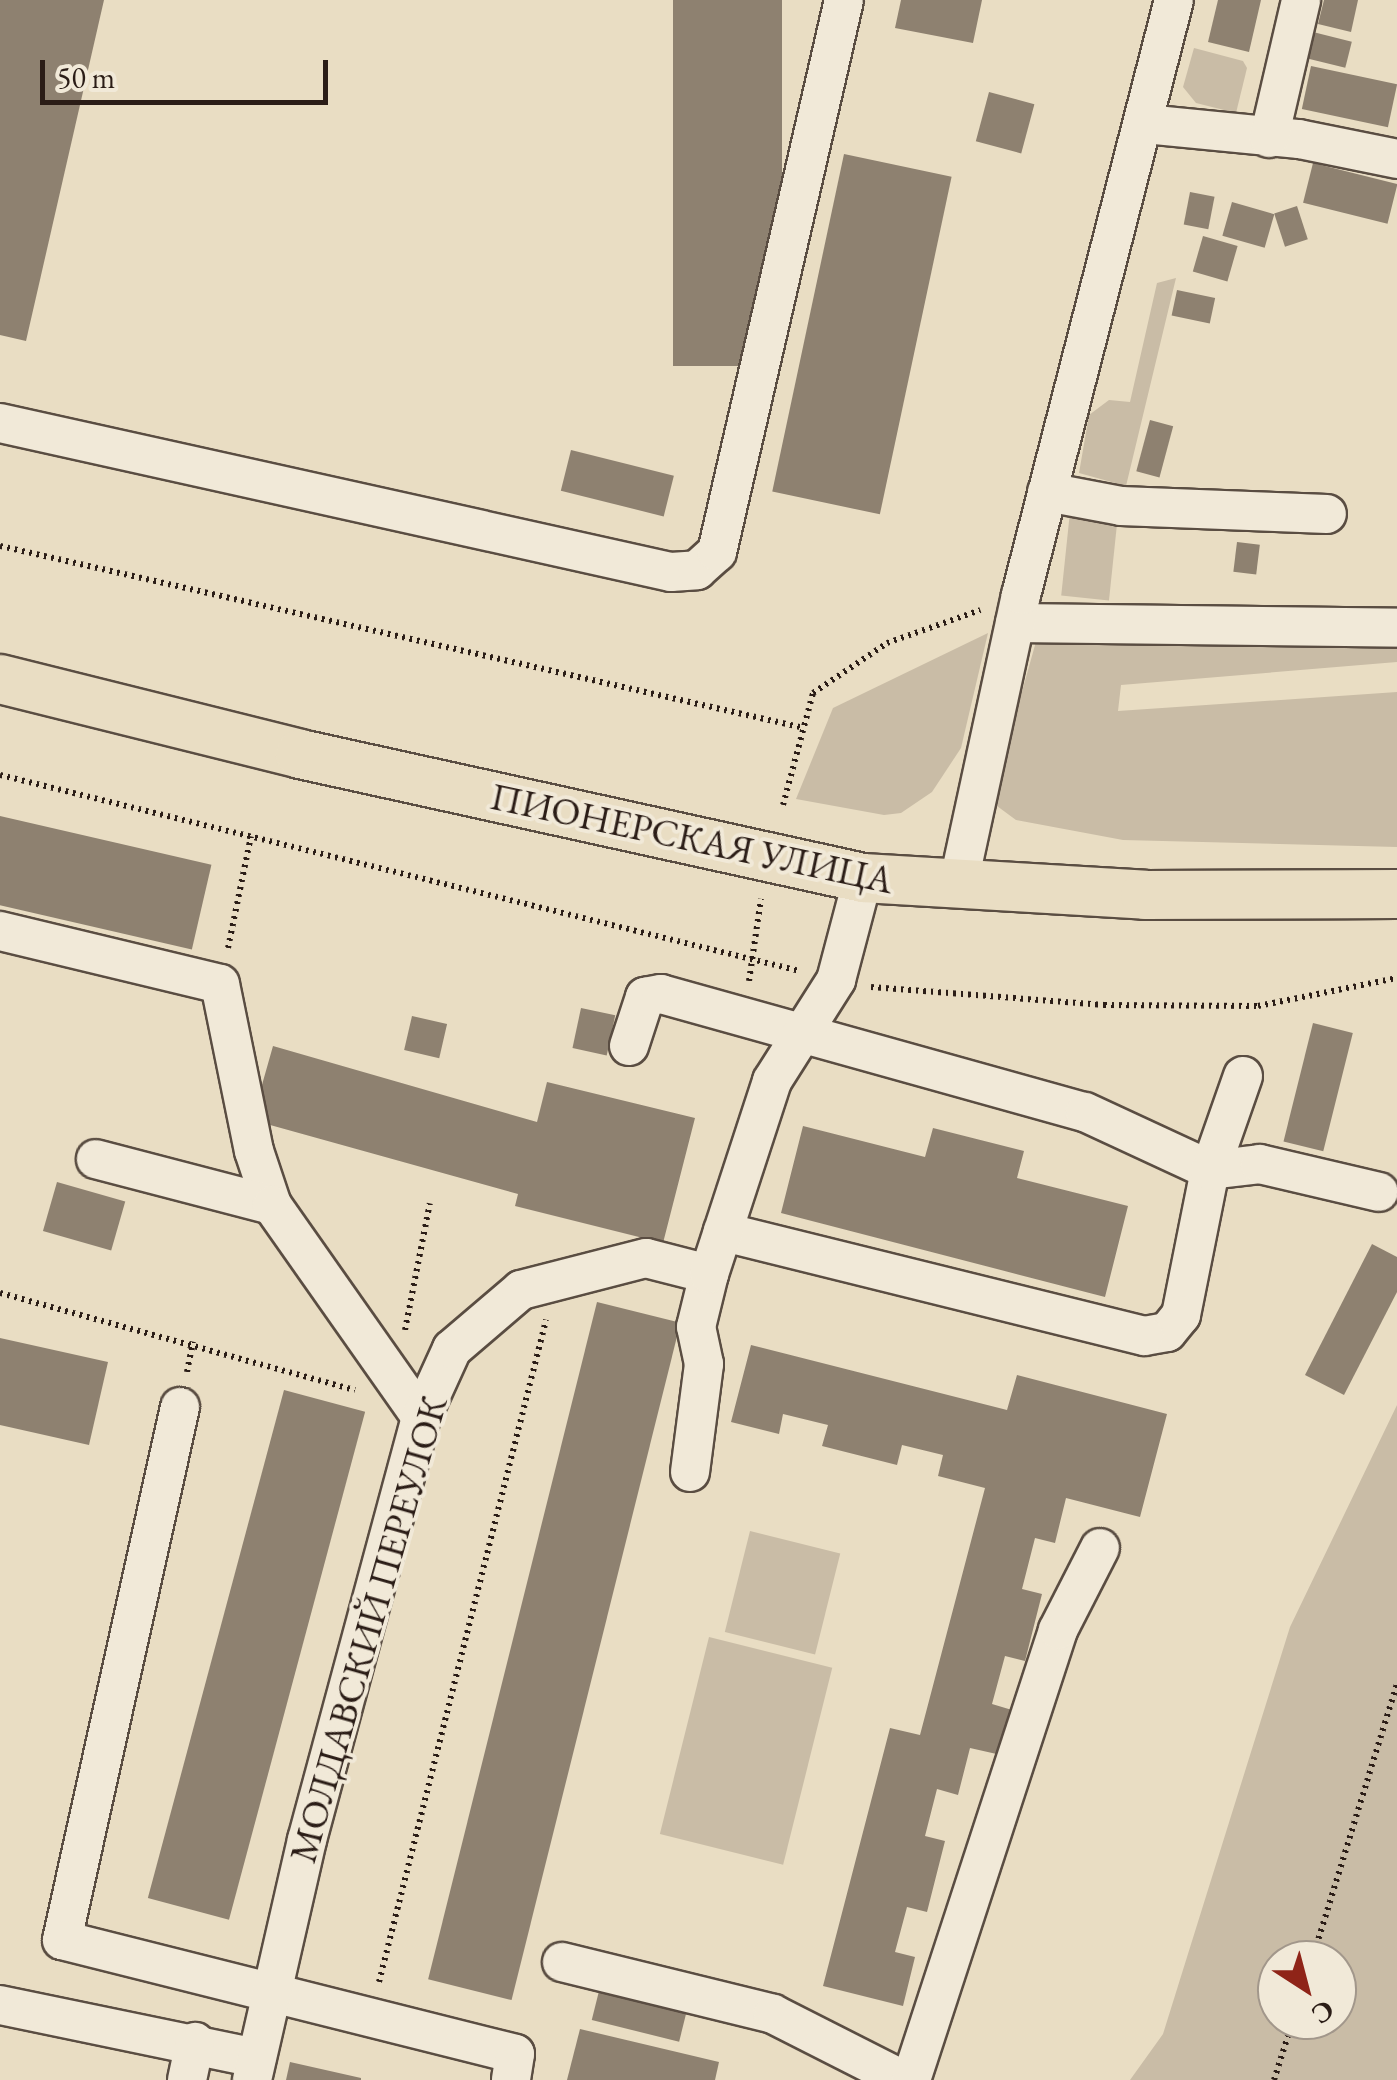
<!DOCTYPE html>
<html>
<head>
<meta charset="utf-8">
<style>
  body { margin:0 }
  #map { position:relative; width:1397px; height:2080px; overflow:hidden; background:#e9ddc3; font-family:"EB Garamond",serif }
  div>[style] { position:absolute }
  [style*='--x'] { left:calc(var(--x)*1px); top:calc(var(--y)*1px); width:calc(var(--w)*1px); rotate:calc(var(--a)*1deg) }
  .green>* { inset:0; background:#c9bca6; transform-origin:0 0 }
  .building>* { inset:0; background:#8e8170; transform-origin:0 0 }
  .path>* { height:6px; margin-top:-3px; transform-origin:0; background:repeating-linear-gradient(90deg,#2b1d17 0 2.5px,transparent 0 7.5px) }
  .roads { filter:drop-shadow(2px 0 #5a4d42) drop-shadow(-2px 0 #5a4d42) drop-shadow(0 2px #5a4d42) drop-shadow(0 -2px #5a4d42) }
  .minor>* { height:38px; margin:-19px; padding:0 19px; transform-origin:19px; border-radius:19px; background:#f1e9d8 }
  .major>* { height:48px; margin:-24px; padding:0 24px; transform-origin:24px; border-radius:24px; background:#e9ddc3 }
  span { translate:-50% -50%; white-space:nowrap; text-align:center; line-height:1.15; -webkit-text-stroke:8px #f1e9d8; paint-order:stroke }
  .street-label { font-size:38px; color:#2b1d17 }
  .north { position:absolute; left:1257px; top:1940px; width:100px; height:100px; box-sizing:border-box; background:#f1e9d8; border:2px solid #a2978b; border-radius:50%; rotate:144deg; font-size:28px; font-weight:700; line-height:40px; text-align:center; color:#2b1d17 }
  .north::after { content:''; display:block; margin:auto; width:35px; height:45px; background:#8f2418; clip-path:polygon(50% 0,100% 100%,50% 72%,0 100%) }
  .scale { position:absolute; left:40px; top:60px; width:288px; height:45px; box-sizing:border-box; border:5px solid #2b1d17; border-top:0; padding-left:12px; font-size:30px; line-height:35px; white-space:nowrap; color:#2b1d17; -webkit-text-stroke:8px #f1e9d8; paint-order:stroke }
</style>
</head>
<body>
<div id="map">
  <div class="green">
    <i style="clip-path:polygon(1194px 48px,1243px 61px,1247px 68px,1236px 113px,1196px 103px,1183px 87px)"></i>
    <i style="clip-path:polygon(1176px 278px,1126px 486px,1079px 473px,1089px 415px,1109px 400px,1130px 402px,1157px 283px)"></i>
    <i style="left:1070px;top:512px;width:48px;height:84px;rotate:6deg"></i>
    <i style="clip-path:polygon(988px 633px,961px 748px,932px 792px,901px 813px,884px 815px,796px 799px,833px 708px)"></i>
    <i style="clip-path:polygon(1037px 638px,1397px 646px,1397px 662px,1121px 685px,1118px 711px,1397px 692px,1397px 847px,1123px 840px,1016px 820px,997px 806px,1000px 770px)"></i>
    <i style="clip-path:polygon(evenodd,1397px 1405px,1397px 2080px,1130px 2080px,1163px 2034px,1290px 1627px,1397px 1405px,1277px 1960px,1337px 1960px,1337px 2020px,1277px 2020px,1277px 1960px)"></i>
    <i style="left:750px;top:1531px;width:93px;height:104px;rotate:14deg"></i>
    <i style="left:709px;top:1637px;width:127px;height:203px;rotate:14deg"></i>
  </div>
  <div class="building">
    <i style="clip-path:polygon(0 0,104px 0,26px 341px,0 335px)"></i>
    <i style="left:673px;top:0;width:109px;height:366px"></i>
    <i style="clip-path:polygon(901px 0,982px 0,973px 43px,895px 28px)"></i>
    <i style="clip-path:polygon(1218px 0,1261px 0,1249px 52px,1208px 42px)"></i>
    <i style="clip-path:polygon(1324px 0,1358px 0,1351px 32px,1318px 24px)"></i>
    <i style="left:1313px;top:32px;width:40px;height:27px;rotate:14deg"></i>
    <i style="left:1311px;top:66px;width:88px;height:44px;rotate:12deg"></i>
    <i style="left:989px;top:92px;width:47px;height:51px;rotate:15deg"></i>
    <i style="left:844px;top:154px;width:110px;height:345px;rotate:12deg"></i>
    <i style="left:1313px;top:163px;width:87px;height:41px;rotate:14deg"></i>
    <i style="left:1190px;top:192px;width:25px;height:33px;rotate:11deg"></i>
    <i style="left:1232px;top:202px;width:44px;height:35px;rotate:16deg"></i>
    <i style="left:1297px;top:206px;width:35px;height:24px;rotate:72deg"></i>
    <i style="left:1203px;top:236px;width:36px;height:37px;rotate:16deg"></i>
    <i style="left:1177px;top:290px;width:39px;height:26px;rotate:12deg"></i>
    <i style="left:1150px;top:420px;width:24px;height:53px;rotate:15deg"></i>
    <i style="left:571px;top:450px;width:106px;height:42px;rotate:14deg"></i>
    <i style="left:1237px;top:542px;width:23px;height:30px;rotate:7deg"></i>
    <i style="left:0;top:816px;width:217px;height:87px;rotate:13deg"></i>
    <i style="left:581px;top:1008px;width:35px;height:41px;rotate:12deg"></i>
    <i style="left:412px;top:1016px;width:36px;height:35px;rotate:13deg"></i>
    <i style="left:1313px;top:1023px;width:41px;height:122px;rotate:14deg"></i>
    <i style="clip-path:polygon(273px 1046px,537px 1122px,547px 1082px,695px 1118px,663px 1243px,515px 1206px,518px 1194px,252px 1120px)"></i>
    <i style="clip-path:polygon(803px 1126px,925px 1157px,933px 1128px,1024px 1151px,1017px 1178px,1128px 1206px,1105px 1297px,781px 1213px)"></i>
    <i style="left:57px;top:1182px;width:71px;height:51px;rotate:16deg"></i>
    <i style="clip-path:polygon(1372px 1244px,1397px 1257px,1397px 1292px,1344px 1395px,1305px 1375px)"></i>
    <i style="left:597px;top:1302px;width:86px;height:698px;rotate:14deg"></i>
    <i style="clip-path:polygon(0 1338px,108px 1362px,89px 1445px,0 1425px)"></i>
    <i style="clip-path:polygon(751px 1345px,1007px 1410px,1017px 1375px,1167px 1414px,1140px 1517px,1066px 1498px,1055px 1543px,1035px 1538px,1022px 1589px,1042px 1594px,1025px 1661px,1005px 1656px,992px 1704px,1012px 1710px,1001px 1755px,970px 1748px,958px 1795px,937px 1789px,925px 1836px,945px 1841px,927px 1912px,907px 1907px,895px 1952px,915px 1957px,903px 2006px,823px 1986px,890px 1728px,920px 1735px,985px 1488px,938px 1476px,943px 1455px,902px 1445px,897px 1465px,822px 1446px,828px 1425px,783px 1414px,779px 1434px,731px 1422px)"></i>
    <i style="left:284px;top:1390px;width:84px;height:526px;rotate:15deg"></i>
    <i style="left:600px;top:1987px;width:90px;height:34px;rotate:14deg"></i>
    <i style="clip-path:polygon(580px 2029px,719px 2062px,715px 2080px,567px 2080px)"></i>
    <i style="clip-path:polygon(290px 2062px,361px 2078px,361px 2080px,286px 2080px)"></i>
  </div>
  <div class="path">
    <i style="--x:0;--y:546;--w:824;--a:12.75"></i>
    <i style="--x:0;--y:775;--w:824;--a:13.77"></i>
    <i style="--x:783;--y:805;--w:116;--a:-75"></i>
    <i style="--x:813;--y:693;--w:89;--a:-34"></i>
    <i style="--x:887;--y:643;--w:99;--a:-19.5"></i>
    <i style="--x:228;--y:948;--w:114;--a:-78.4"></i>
    <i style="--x:749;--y:981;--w:83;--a:-81.7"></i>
    <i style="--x:871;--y:987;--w:234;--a:4.4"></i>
    <i style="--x:1104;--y:1005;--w:154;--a:0.4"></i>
    <i style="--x:1258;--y:1006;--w:142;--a:-11.4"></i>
    <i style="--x:0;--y:1293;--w:368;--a:15.3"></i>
    <i style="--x:405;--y:1330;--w:129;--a:-78.9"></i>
    <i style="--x:187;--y:1372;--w:31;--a:-79"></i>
    <i style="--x:1312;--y:1960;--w:289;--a:-72.9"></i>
    <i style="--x:379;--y:1982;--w:683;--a:-75.84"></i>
    <i style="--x:1274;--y:2080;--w:63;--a:-72.4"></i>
  </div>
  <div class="roads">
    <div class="minor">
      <i style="--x:1145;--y:124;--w:155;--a:5.6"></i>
      <i style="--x:1299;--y:139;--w:100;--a:11.5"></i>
      <i style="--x:1269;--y:138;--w:142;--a:-76.9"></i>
      <i style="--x:0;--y:423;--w:687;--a:12.52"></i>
      <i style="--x:671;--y:572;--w:26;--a:-4"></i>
      <i style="--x:697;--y:570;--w:27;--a:-42"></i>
      <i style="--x:717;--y:552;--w:566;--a:-77.04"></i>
      <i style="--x:1047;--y:492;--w:75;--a:10.7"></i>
      <i style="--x:1121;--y:506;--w:206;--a:2.2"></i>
      <i style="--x:1015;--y:623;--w:382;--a:0.7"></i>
      <i style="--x:958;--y:886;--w:298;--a:-77.8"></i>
      <i style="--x:1021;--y:595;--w:614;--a:-75.58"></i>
      <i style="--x:0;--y:931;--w:226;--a:13.5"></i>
      <i style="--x:220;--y:984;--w:170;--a:78.5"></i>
      <i style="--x:254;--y:1151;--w:57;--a:71.6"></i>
      <i style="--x:272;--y:1205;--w:182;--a:-165.4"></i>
      <i style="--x:629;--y:1046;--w:52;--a:-71.9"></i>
      <i style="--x:645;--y:997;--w:16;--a:-11"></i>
      <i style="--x:661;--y:994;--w:440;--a:15.6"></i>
      <i style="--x:1085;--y:1112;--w:138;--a:24.9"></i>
      <i style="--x:1210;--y:1170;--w:148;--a:101.3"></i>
      <i style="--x:1181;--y:1315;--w:22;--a:129"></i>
      <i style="--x:1167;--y:1332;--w:23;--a:170"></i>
      <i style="--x:1144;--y:1336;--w:434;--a:-166.1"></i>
      <i style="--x:1243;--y:1076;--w:100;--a:109.3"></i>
      <i style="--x:1210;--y:1170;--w:50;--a:-6.8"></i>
      <i style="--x:1260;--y:1164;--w:122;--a:13.2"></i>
      <i style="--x:272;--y:1205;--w:259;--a:54.9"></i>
      <i style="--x:180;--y:1407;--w:546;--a:102.48"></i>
      <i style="--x:62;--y:1940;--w:467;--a:14.1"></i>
      <i style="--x:515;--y:2054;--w:26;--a:99"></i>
      <i style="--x:690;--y:1472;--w:109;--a:-82.6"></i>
      <i style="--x:704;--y:1364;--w:38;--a:-102"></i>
      <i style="--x:696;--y:1327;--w:55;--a:-76.2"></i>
      <i style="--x:562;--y:1962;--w:217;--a:13.8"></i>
      <i style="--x:773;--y:2014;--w:146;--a:26.9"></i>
      <i style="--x:0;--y:2005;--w:262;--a:11.7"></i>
      <i style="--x:187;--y:2080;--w:39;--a:-78"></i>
      <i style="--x:252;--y:2080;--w:246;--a:-77.1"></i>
      <i style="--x:307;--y:1840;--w:438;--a:-74.9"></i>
      <i style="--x:421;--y:1417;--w:75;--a:-65.5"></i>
      <i style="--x:452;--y:1349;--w:91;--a:-40.5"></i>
      <i style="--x:521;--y:1290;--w:129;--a:-14.4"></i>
      <i style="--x:646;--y:1258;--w:65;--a:14.3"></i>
      <i style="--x:709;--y:1274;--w:203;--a:-71.9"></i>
      <i style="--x:772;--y:1081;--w:120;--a:-57.6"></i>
      <i style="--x:836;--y:980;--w:106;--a:-75.2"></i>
      <i style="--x:911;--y:2080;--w:473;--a:-71.9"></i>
      <i style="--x:1058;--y:1630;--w:92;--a:-62.9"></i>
    </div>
    <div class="major">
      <i style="--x:0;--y:679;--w:309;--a:14"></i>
      <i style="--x:300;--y:754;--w:576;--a:12.42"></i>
      <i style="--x:863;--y:878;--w:283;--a:3.4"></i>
      <i style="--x:1145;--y:895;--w:252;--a:-0.2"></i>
    </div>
  </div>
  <div class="street-label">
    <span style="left:692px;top:838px;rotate:12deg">ПИОНЕРСКАЯ УЛИЦА</span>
    <span style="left:368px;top:1629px;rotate:-74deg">МОЛДАВСКИЙ ПЕРЕУЛОК</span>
  </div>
  <div class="north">С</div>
  <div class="scale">50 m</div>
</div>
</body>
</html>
